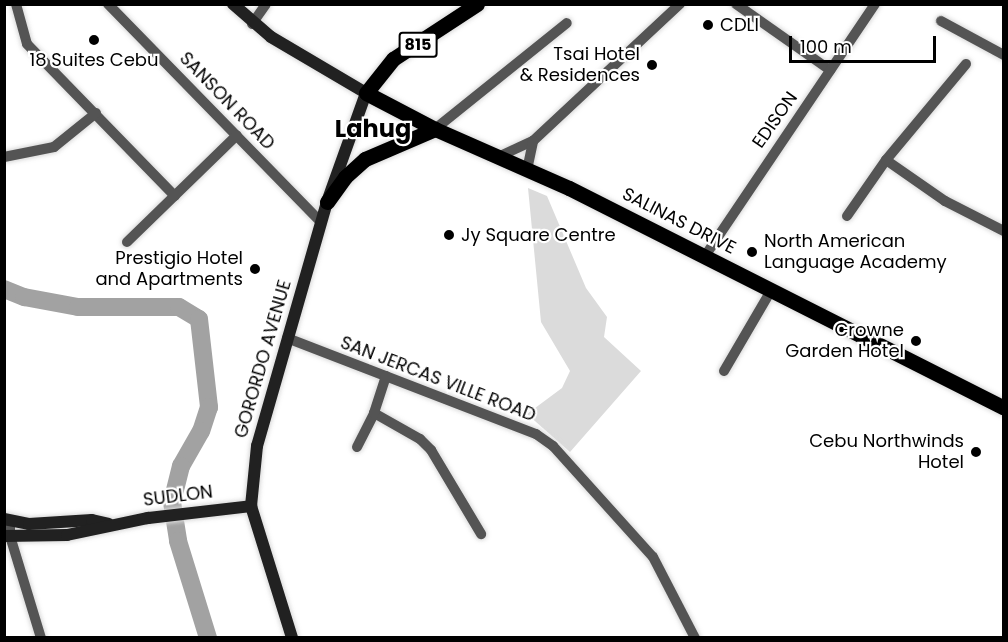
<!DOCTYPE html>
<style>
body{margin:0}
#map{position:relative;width:1008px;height:642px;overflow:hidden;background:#fff;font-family:Poppins,sans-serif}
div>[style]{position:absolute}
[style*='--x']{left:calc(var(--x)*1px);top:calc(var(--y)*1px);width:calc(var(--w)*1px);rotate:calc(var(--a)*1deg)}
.green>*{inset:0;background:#dbdbdb}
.river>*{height:18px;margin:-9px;padding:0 9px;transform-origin:9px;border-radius:9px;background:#a2a2a2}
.roads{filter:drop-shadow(0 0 2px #dbdbdb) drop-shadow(0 0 2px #dbdbdb)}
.street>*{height:10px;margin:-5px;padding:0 5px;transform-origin:5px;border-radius:5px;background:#545454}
.secondary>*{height:12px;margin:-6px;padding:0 6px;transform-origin:6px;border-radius:6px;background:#212121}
.primary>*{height:15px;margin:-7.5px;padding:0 7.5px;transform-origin:7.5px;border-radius:7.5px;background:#000}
.dots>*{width:16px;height:16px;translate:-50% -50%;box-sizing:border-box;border:3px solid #fff;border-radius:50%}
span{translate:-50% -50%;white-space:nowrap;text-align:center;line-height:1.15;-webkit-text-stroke:4.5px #fff;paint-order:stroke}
.shield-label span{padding:2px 4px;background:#fff;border:2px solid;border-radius:4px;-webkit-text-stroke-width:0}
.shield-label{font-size:16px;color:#000;font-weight:700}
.poi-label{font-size:18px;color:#000}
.left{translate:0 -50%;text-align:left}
.right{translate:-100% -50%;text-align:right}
.street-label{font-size:18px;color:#000}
.district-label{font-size:24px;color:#000;font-weight:700}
.frame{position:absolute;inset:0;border:6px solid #000;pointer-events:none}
.scale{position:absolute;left:789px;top:36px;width:147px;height:27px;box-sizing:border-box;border:3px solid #000;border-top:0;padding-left:8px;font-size:18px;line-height:21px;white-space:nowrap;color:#000;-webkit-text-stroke:4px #fff;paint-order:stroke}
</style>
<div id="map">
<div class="green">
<i style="clip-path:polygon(528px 188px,547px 196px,586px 288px,607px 317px,604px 337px,641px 371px,570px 452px,527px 414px,562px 388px,570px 371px,541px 322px)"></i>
</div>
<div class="river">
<i style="--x:4;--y:289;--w:22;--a:22"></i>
<i style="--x:24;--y:297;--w:55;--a:10.5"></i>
<i style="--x:78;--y:307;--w:101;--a:0"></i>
<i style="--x:179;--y:307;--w:23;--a:31"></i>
<i style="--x:199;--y:319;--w:89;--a:83.5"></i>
<i style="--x:209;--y:407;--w:25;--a:108"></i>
<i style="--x:201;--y:431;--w:40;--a:119.7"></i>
<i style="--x:181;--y:466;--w:37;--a:104"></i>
<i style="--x:172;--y:502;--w:39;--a:81"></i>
<i style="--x:178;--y:541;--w:102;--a:72.8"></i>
</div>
<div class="roads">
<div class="street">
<i style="--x:16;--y:4;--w:41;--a:74.6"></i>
<i style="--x:27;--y:44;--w:212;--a:45.8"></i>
<i style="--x:108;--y:4;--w:305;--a:45.7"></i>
<i style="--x:736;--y:4;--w:115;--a:35.1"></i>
<i style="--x:941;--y:21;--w:72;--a:28.4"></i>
<i style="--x:252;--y:24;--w:24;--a:-55"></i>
<i style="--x:435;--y:129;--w:169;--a:-38.8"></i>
<i style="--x:4;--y:157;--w:51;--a:-11.3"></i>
<i style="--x:54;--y:147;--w:54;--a:-39"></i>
<i style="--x:498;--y:157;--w:38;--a:-25"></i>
<i style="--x:533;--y:141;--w:201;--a:-43"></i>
<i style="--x:886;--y:160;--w:72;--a:34.8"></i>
<i style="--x:945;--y:201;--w:66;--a:27"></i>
<i style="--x:527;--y:170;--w:30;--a:-78"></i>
<i style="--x:847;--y:216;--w:68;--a:-55.1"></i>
<i style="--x:886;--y:160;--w:125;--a:-50.2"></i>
<i style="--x:127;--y:242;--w:153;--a:-44.2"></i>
<i style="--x:705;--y:256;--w:304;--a:-56"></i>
<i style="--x:287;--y:338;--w:267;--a:21.1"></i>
<i style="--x:536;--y:434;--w:21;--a:35"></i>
<i style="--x:553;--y:446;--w:149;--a:48"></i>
<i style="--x:653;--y:557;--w:91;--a:62.6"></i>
<i style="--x:724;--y:371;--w:95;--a:-59.7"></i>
<i style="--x:374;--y:413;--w:53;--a:29.5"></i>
<i style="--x:420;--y:439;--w:16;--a:45"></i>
<i style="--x:431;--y:450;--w:98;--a:59.2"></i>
<i style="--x:357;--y:447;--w:38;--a:-63"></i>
<i style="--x:374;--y:413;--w:39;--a:-72"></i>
<i style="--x:10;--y:522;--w:14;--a:90"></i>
<i style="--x:10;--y:536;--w:107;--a:73.1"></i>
</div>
<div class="secondary">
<i style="--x:233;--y:4;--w:50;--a:41"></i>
<i style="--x:271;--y:37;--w:110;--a:30.5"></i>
<i style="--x:366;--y:93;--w:116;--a:109.7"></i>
<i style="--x:327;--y:202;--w:254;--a:106"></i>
<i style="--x:257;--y:446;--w:60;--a:95.7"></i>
<i style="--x:251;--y:506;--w:138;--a:72.7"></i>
<i style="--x:4;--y:519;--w:25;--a:11"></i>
<i style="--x:29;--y:524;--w:63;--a:-3.6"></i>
<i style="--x:92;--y:520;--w:17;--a:13"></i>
<i style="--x:4;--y:536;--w:63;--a:-0.9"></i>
<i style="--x:67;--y:535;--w:83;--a:-11.9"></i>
<i style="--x:148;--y:518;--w:104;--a:-6.6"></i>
</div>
<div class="primary">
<i style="--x:477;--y:4;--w:100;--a:146.8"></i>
<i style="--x:393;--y:59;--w:43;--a:128.5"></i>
<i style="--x:366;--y:93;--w:78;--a:27.6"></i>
<i style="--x:435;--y:129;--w:146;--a:23.8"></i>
<i style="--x:569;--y:188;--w:487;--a:26.8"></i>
<i style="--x:327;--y:202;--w:31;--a:-54"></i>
<i style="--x:345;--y:177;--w:27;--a:-42"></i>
<i style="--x:365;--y:159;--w:76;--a:-23.2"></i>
</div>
</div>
<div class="dots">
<i style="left:708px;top:25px;background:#000"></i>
<i style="left:94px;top:40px;background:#000"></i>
<i style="left:652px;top:65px;background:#000"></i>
<i style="left:449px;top:235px;background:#000"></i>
<i style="left:752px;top:252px;background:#000"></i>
<i style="left:255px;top:269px;background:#000"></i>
<i style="left:916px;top:341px;background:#000"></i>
<i style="left:976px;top:452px;background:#000"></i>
</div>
<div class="shield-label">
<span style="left:418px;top:45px">815</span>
</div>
<div class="poi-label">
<span class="left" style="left:720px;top:25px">CDLI</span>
<span class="right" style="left:640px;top:65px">Tsai Hotel<br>&amp; Residences</span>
<span style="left:94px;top:60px">18 Suites Cebu</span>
<span class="left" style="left:461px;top:235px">Jy Square Centre</span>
<span class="left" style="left:764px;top:252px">North American<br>Language Academy</span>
<span class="right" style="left:243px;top:269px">Prestigio Hotel<br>and Apartments</span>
<span class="right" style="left:904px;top:341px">Crowne<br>Garden Hotel</span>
<span class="right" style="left:964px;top:452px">Cebu Northwinds<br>Hotel</span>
</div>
<div class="street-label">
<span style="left:227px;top:101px;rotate:46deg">SANSON ROAD</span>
<span style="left:775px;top:120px;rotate:-55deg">EDISON</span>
<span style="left:679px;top:221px;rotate:27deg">SALINAS DRIVE</span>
<span style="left:263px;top:359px;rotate:-74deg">GORORDO AVENUE</span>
<span style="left:438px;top:379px;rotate:21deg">SAN JERCAS VILLE ROAD</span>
<span style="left:178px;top:496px;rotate:-7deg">SUDLON</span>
</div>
<div class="district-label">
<span style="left:373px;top:129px">Lahug</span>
</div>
<div class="frame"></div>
<div class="scale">100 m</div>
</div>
